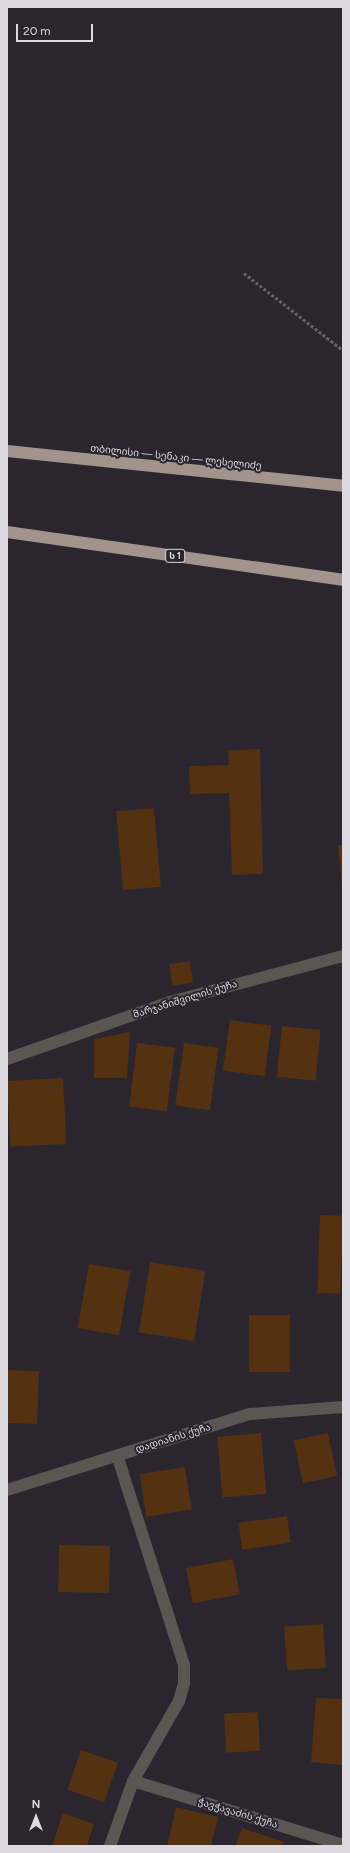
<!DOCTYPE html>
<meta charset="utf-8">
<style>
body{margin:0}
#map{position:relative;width:350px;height:1853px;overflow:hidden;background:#2b2530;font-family:Figtree,"Noto Sans Georgian",sans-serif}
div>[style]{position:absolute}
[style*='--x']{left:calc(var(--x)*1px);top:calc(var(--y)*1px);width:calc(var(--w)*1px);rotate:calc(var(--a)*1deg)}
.building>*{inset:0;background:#533111;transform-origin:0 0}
.path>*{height:2.5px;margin-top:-1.25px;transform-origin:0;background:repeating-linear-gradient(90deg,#656069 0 3px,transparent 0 5px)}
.street>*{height:12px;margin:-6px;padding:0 6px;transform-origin:6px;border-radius:6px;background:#5b5652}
.highway>*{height:12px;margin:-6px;padding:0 6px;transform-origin:6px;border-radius:6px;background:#a2948c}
span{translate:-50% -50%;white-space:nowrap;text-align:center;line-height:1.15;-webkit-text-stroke:4px #2b2530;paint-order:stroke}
.shield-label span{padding:1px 3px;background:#2b2530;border:1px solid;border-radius:3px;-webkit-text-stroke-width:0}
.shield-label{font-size:9px;color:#dcd9e0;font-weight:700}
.street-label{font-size:10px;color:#dcd9e0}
.frame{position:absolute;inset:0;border:8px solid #dcd9e0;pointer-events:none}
.north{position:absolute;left:16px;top:1797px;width:40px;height:40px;-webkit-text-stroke:3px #2b2530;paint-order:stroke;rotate:0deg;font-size:11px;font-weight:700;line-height:16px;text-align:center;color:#dcd9e0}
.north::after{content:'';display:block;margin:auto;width:14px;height:18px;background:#dcd9e0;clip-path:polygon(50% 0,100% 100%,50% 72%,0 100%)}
.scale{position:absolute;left:16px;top:24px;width:77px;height:18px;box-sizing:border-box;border:2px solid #dcd9e0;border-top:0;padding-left:5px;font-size:12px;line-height:14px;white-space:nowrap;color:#dcd9e0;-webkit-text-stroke:3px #2b2530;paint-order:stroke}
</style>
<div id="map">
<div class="building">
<i style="clip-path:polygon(260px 749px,263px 874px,232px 875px,229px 793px,190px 794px,189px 766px,229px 765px,228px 750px)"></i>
<i style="left:154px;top:808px;width:79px;height:38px;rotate:85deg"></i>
<i style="clip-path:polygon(338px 845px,343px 845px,343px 886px,342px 886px)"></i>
<i style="left:190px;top:961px;width:22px;height:21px;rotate:82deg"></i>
<i style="left:230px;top:1020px;width:42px;height:51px;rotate:8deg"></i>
<i style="left:282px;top:1026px;width:39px;height:51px;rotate:6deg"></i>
<i style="clip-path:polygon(130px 1032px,127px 1078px,94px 1078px,94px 1039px)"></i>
<i style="left:137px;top:1043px;width:38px;height:64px;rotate:7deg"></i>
<i style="left:184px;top:1043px;width:35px;height:63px;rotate:8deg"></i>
<i style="left:63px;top:1078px;width:66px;height:56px;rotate:87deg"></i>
<i style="left:320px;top:1215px;width:23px;height:78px;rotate:2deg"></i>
<i style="left:150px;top:1262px;width:56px;height:71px;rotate:9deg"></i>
<i style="left:89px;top:1264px;width:42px;height:65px;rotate:10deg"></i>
<i style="left:249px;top:1315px;width:41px;height:57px"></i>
<i style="left:7px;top:1370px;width:32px;height:53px;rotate:2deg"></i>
<i style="left:261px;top:1433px;width:61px;height:44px;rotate:85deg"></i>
<i style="left:328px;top:1433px;width:44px;height:35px;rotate:78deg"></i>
<i style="left:185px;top:1467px;width:43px;height:46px;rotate:81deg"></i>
<i style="left:287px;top:1516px;width:27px;height:49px;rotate:82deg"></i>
<i style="left:59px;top:1545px;width:51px;height:47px;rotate:1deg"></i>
<i style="left:233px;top:1559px;width:36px;height:48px;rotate:79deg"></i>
<i style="left:323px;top:1624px;width:44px;height:39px;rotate:86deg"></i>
<i style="clip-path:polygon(316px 1698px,343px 1699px,343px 1765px,311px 1762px)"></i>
<i style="left:258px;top:1712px;width:39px;height:34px;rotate:87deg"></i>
<i style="left:81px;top:1750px;width:39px;height:42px;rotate:19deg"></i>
<i style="clip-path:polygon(176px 1807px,218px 1817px,211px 1846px,167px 1846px)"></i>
<i style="clip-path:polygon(63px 1813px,94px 1824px,87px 1846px,52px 1846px)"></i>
<i style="clip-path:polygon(242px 1828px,284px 1842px,283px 1846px,235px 1846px)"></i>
</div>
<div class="path">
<i style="--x:244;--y:273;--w:125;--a:37.9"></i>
</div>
<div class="street">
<i style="--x:7;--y:1059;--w:173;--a:-19.3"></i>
<i style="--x:170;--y:1002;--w:179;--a:-14.9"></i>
<i style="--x:7;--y:1490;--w:255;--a:-17.4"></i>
<i style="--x:250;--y:1414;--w:93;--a:-4.3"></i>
<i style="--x:133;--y:1781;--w:220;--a:16.9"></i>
<i style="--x:110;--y:1846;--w:69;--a:-70.5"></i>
<i style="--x:133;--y:1781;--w:92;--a:-60.1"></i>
<i style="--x:179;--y:1701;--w:19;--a:-74"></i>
<i style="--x:184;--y:1683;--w:18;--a:-90"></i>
<i style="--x:184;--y:1665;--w:220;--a:-107.7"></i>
</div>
<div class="highway">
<i style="--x:7;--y:451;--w:338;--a:5.9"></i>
<i style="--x:7;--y:532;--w:339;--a:8.1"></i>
</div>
<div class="shield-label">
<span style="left:175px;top:556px">ს 1</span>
</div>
<div class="street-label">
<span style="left:176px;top:457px;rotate:6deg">თბილისი — სენაკი — ლესელიძე</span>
<span style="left:185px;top:999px;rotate:-17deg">მარჯანიშვილის ქუჩა</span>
<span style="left:173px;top:1438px;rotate:-17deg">დადიანის ქუჩა</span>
<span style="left:238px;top:1813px;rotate:17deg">ჭავჭავაძის ქუჩა</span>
</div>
<div class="frame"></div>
<div class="north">N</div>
<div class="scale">20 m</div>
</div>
